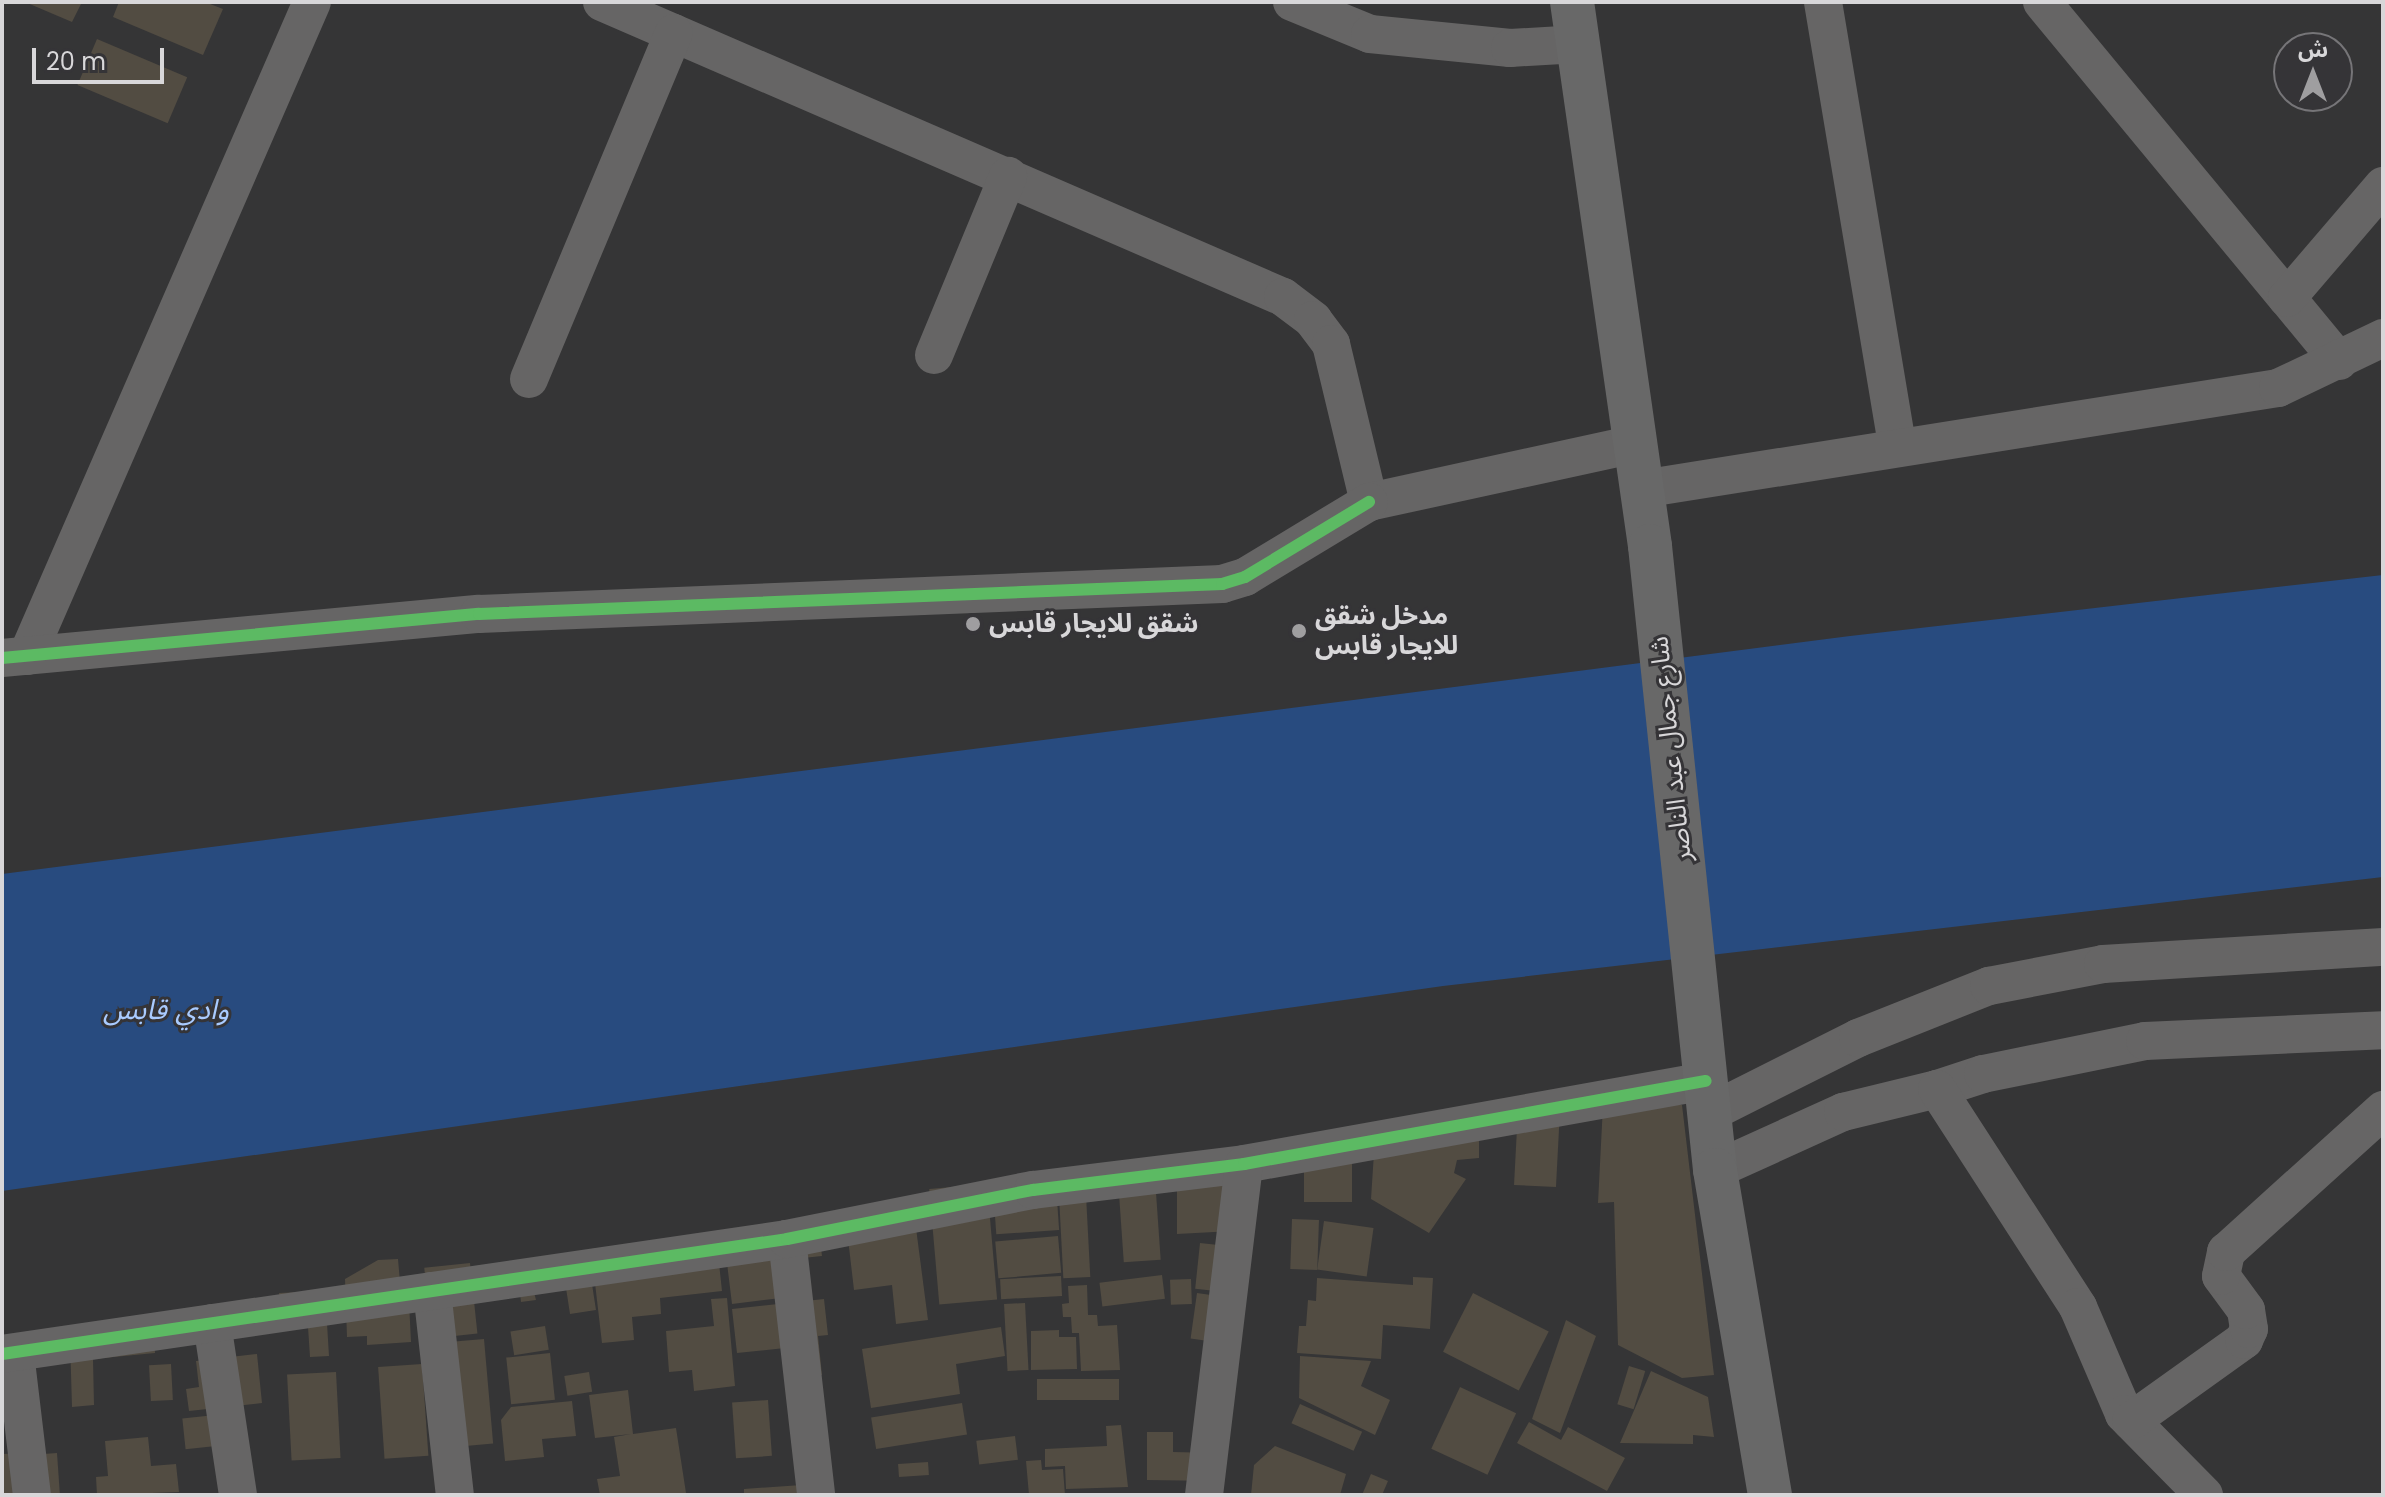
<!DOCTYPE html>
<meta charset="utf-8">
<style>
body{margin:0}
#map{position:relative;width:2385px;height:1497px;overflow:hidden;background:#353536;font-family:Poppins,"Noto Sans Arabic",sans-serif}
div>[style]{position:absolute}
[style*='--x']{left:calc(var(--x)*1px);top:calc(var(--y)*1px);width:calc(var(--w)*1px);rotate:calc(var(--a)*1deg)}
.water>*{inset:0;background:#284b7f}
.building>*{inset:0;background:#524c42;transform-origin:0 0}
.minor>*{height:38px;margin:-19px;padding:0 19px;transform-origin:19px;border-radius:19px;background:#666565}
.secondary>*{height:44px;margin:-22px;padding:0 22px;transform-origin:22px;border-radius:22px;background:#686868}
.cycleway>*{height:12px;margin:-6px;padding:0 6px;transform-origin:6px;border-radius:6px;background:#5cba63}
.dots>*{width:22px;height:22px;translate:-50% -50%;box-sizing:border-box;border:4px solid #353437;border-radius:50%}
span{translate:-50% -50%;white-space:nowrap;text-align:center;line-height:1.15;-webkit-text-stroke:6px #353437;paint-order:stroke}
.poi-label{font-size:26px;color:#d8d7d9;font-weight:700}
.left{translate:0 -50%;text-align:left}
.street-label{font-size:26px;color:#d8d7d9}
.water-label{font-size:28px;color:#a9cbff;font-style:italic}
.frame{position:absolute;inset:0;border:4px solid #d8d7d9;pointer-events:none}
.north{position:absolute;left:2273px;top:32px;width:80px;height:80px;box-sizing:border-box;background:#353437;border:2px solid #767578;border-radius:50%;rotate:0deg;font-size:22px;font-weight:700;line-height:32px;text-align:center;color:#d8d7d9}
.north::after{content:'';display:block;margin:auto;width:28px;height:36px;background:#9f9ea0;clip-path:polygon(50% 0,100% 100%,50% 72%,0 100%)}
.scale{position:absolute;left:32px;top:48px;width:132px;height:36px;box-sizing:border-box;border:4px solid #d8d7d9;border-top:0;padding-left:10px;font-size:24px;line-height:28px;white-space:nowrap;color:#d8d7d9;-webkit-text-stroke:6px #353437;paint-order:stroke}
</style>
<div id="map">
<div class="water">
<i style="clip-path:polygon(2383px 575px,2383px 877px,1443px 986px,2px 1191px,2px 874px,1850px 636px)"></i>
</div>
<div class="building">
<i style="clip-path:polygon(25px 2px,82px 2px,72px 22px)"></i>
<i style="clip-path:polygon(119px 2px,205px 2px,223px 9px,203px 55px,113px 17px)"></i>
<i style="left:97px;top:39px;width:98px;height:50px;rotate:23deg"></i>
<i style="clip-path:polygon(1603px 1105px,1682px 1105px,1714px 1375px,1682px 1378px,1618px 1345px,1614px 1202px,1598px 1203px)"></i>
<i style="left:1518px;top:1109px;width:42px;height:76px;rotate:3deg"></i>
<i style="clip-path:polygon(1479px 1135px,1479px 1158px,1457px 1160px,1454px 1173px,1466px 1179px,1429px 1233px,1371px 1199px,1375px 1137px)"></i>
<i style="left:1304px;top:1157px;width:48px;height:45px"></i>
<i style="left:1154px;top:1164px;width:96px;height:37px;rotate:86deg"></i>
<i style="clip-path:polygon(1241px 1170px,1233px 1231px,1177px 1234px,1177px 1175px)"></i>
<i style="left:987px;top:1184px;width:116px;height:58px;rotate:85deg"></i>
<i style="left:1056px;top:1185px;width:45px;height:63px;rotate:86deg"></i>
<i style="left:1086px;top:1195px;width:82px;height:27px;rotate:87deg"></i>
<i style="clip-path:polygon(913px 1205px,928px 1320px,896px 1324px,892px 1285px,854px 1290px,845px 1213px)"></i>
<i style="left:1292px;top:1219px;width:27px;height:50px;rotate:2deg"></i>
<i style="left:1324px;top:1221px;width:50px;height:49px;rotate:8deg"></i>
<i style="clip-path:polygon(818px 1223px,822px 1256px,793px 1259px,798px 1296px,732px 1304px,726px 1255px)"></i>
<i style="clip-path:polygon(716px 1235px,722px 1291px,660px 1298px,661px 1314px,632px 1317px,634px 1340px,602px 1343px,591px 1249px)"></i>
<i style="left:1058px;top:1236px;width:37px;height:63px;rotate:85deg"></i>
<i style="left:1200px;top:1243px;width:30px;height:46px;rotate:6deg"></i>
<i style="clip-path:polygon(587px 1252px,596px 1310px,570px 1314px,566px 1288px,534px 1292px,536px 1300px,521px 1302px,520px 1293px)"></i>
<i style="clip-path:polygon(398px 1259px,400px 1282px,408px 1282px,411px 1342px,367px 1345px,367px 1336px,347px 1337px,345px 1279px,378px 1260px)"></i>
<i style="left:470px;top:1263px;width:71px;height:46px;rotate:84deg"></i>
<i style="left:1162px;top:1275px;width:24px;height:63px;rotate:83deg"></i>
<i style="left:1061px;top:1276px;width:20px;height:61px;rotate:87deg"></i>
<i style="clip-path:polygon(1413px 1277px,1433px 1278px,1430px 1329px,1383px 1325px,1381px 1359px,1297px 1353px,1299px 1326px,1306px 1326px,1308px 1300px,1316px 1301px,1317px 1278px,1413px 1285px)"></i>
<i style="left:1191px;top:1279px;width:25px;height:21px;rotate:88deg"></i>
<i style="clip-path:polygon(1087px 1285px,1088px 1315px,1097px 1315px,1098px 1326px,1117px 1325px,1120px 1370px,1081px 1371px,1079px 1333px,1072px 1333px,1071px 1317px,1063px 1317px,1062px 1304px,1069px 1303px,1068px 1286px)"></i>
<i style="clip-path:polygon(325px 1291px,329px 1356px,310px 1357px,308px 1327px,281px 1329px,279px 1293px)"></i>
<i style="left:1197px;top:1293px;width:28px;height:46px;rotate:8deg"></i>
<i style="left:1473px;top:1293px;width:85px;height:66px;rotate:27deg"></i>
<i style="clip-path:polygon(727px 1298px,735px 1386px,694px 1391px,692px 1370px,669px 1372px,666px 1331px,714px 1326px,711px 1299px)"></i>
<i style="clip-path:polygon(824px 1299px,828px 1335px,818px 1336px,822px 1375px,788px 1378px,785px 1348px,737px 1353px,732px 1309px)"></i>
<i style="left:1025px;top:1303px;width:67px;height:21px;rotate:87deg"></i>
<i style="clip-path:polygon(1566px 1320px,1596px 1336px,1560px 1433px,1532px 1419px)"></i>
<i style="left:545px;top:1326px;width:24px;height:35px;rotate:81deg"></i>
<i style="clip-path:polygon(1001px 1327px,1005px 1356px,956px 1364px,960px 1394px,871px 1408px,862px 1349px)"></i>
<i style="clip-path:polygon(1059px 1330px,1059px 1337px,1076px 1337px,1077px 1369px,1031px 1370px,1031px 1331px)"></i>
<i style="clip-path:polygon(154px 1331px,155px 1353px,93px 1359px,94px 1405px,72px 1407px,70px 1340px)"></i>
<i style="left:484px;top:1339px;width:105px;height:50px;rotate:85deg"></i>
<i style="left:550px;top:1353px;width:47px;height:44px;rotate:84deg"></i>
<i style="clip-path:polygon(257px 1354px,262px 1403px,189px 1411px,186px 1389px,199px 1387px,196px 1361px)"></i>
<i style="clip-path:polygon(1300px 1356px,1371px 1361px,1361px 1386px,1390px 1400px,1375px 1435px,1299px 1398px)"></i>
<i style="left:171px;top:1364px;width:36px;height:22px;rotate:87deg"></i>
<i style="left:422px;top:1364px;width:92px;height:44px;rotate:86deg"></i>
<i style="left:1629px;top:1366px;width:17px;height:40px;rotate:17deg"></i>
<i style="clip-path:polygon(1651px 1371px,1708px 1397px,1714px 1437px,1693px 1435px,1693px 1444px,1620px 1443px)"></i>
<i style="left:336px;top:1372px;width:86px;height:49px;rotate:87deg"></i>
<i style="left:589px;top:1372px;width:20px;height:25px;rotate:81deg"></i>
<i style="left:1119px;top:1379px;width:21px;height:82px;rotate:90deg"></i>
<i style="left:1460px;top:1387px;width:62px;height:68px;rotate:25deg"></i>
<i style="clip-path:polygon(628px 1390px,633px 1434px,676px 1428px,686px 1493px,600px 1495px,597px 1479px,620px 1476px,614px 1437px,631px 1434px,595px 1438px,589px 1395px)"></i>
<i style="left:768px;top:1400px;width:56px;height:36px;rotate:86deg"></i>
<i style="clip-path:polygon(572px 1401px,576px 1436px,542px 1439px,544px 1457px,505px 1461px,501px 1420px,511px 1407px)"></i>
<i style="left:962px;top:1403px;width:32px;height:92px;rotate:81deg"></i>
<i style="left:1300px;top:1404px;width:68px;height:21px;rotate:24deg"></i>
<i style="left:243px;top:1412px;width:31px;height:61px;rotate:84deg"></i>
<i style="clip-path:polygon(1529px 1422px,1561px 1440px,1568px 1427px,1625px 1458px,1607px 1491px,1517px 1443px)"></i>
<i style="clip-path:polygon(1121px 1425px,1128px 1487px,1066px 1489px,1065px 1466px,1045px 1467px,1045px 1449px,1107px 1446px,1106px 1426px)"></i>
<i style="clip-path:polygon(1147px 1432px,1173px 1432px,1173px 1452px,1216px 1453px,1216px 1481px,1147px 1480px)"></i>
<i style="left:1015px;top:1436px;width:24px;height:39px;rotate:83deg"></i>
<i style="clip-path:polygon(148px 1437px,151px 1466px,176px 1464px,179px 1492px,97px 1495px,96px 1477px,108px 1476px,105px 1441px)"></i>
<i style="clip-path:polygon(1275px 1446px,1346px 1474px,1340px 1495px,1251px 1495px,1254px 1465px)"></i>
<i style="clip-path:polygon(24px 1453px,29px 1495px,2px 1495px,2px 1454px)"></i>
<i style="left:57px;top:1453px;width:42px;height:24px;rotate:86deg"></i>
<i style="clip-path:polygon(1041px 1460px,1042px 1470px,1063px 1469px,1065px 1495px,1029px 1495px,1026px 1461px)"></i>
<i style="left:928px;top:1462px;width:13px;height:30px;rotate:86deg"></i>
<i style="clip-path:polygon(1371px 1474px,1388px 1481px,1382px 1495px,1362px 1495px)"></i>
<i style="clip-path:polygon(816px 1484px,817px 1495px,744px 1495px,744px 1489px)"></i>
</div>
<div class="minor">
<i style="--x:602;--y:2;--w:742;--a:23.42"></i>
<i style="--x:1283;--y:297;--w:38;--a:37"></i>
<i style="--x:1313;--y:320;--w:30;--a:53"></i>
<i style="--x:1331;--y:344;--w:163;--a:76.5"></i>
<i style="--x:1369;--y:502;--w:273;--a:-12.3"></i>
<i style="--x:1292;--y:2;--w:84;--a:22.3"></i>
<i style="--x:1370;--y:34;--w:141;--a:5.7"></i>
<i style="--x:1510;--y:48;--w:69;--a:-3.3"></i>
<i style="--x:1823;--y:2;--w:452;--a:80.5"></i>
<i style="--x:2042;--y:2;--w:384;--a:50.4"></i>
<i style="--x:934;--y:355;--w:194;--a:-67.5"></i>
<i style="--x:2339;--y:361;--w:82;--a:-129.5"></i>
<i style="--x:2287;--y:298;--w:148;--a:-49.4"></i>
<i style="--x:529;--y:379;--w:375;--a:-67.3"></i>
<i style="--x:1642;--y:489;--w:644;--a:-9.02"></i>
<i style="--x:2278;--y:388;--w:116;--a:-25.5"></i>
<i style="--x:27;--y:656;--w:713;--a:-66.45"></i>
<i style="--x:2;--y:658;--w:479;--a:-5.3"></i>
<i style="--x:479;--y:614;--w:744;--a:-2.31"></i>
<i style="--x:1222;--y:584;--w:24;--a:-17"></i>
<i style="--x:1245;--y:577;--w:145;--a:-31.2"></i>
<i style="--x:1937;--y:1089;--w:48;--a:-18.1"></i>
<i style="--x:1983;--y:1074;--w:165;--a:-11.5"></i>
<i style="--x:2145;--y:1041;--w:238;--a:-2.6"></i>
<i style="--x:1709;--y:1113;--w:167;--a:-26.7"></i>
<i style="--x:1858;--y:1038;--w:141;--a:-21.7"></i>
<i style="--x:1989;--y:986;--w:116;--a:-10.9"></i>
<i style="--x:2103;--y:964;--w:281;--a:-3.5"></i>
<i style="--x:1715;--y:1170;--w:141;--a:-24.4"></i>
<i style="--x:1843;--y:1112;--w:97;--a:-13.7"></i>
<i style="--x:1937;--y:1089;--w:260;--a:57.1"></i>
<i style="--x:2078;--y:1307;--w:116;--a:66.7"></i>
<i style="--x:2124;--y:1414;--w:114;--a:45.4"></i>
<i style="--x:787;--y:1239;--w:258;--a:83.5"></i>
<i style="--x:432;--y:1291;--w:205;--a:83.6"></i>
<i style="--x:212;--y:1323;--w:174;--a:81.4"></i>
<i style="--x:15;--y:1353;--w:143;--a:83.2"></i>
<i style="--x:2;--y:1354;--w:793;--a:-8.33"></i>
<i style="--x:787;--y:1239;--w:251;--a:-11.3"></i>
<i style="--x:1033;--y:1190;--w:213;--a:-7"></i>
<i style="--x:1244;--y:1164;--w:469;--a:-10.2"></i>
<i style="--x:2131;--y:1421;--w:139;--a:-35.6"></i>
<i style="--x:2244;--y:1340;--w:12;--a:-66"></i>
<i style="--x:2249;--y:1329;--w:19;--a:-99"></i>
<i style="--x:2246;--y:1310;--w:42;--a:-126.3"></i>
<i style="--x:2221;--y:1276;--w:25;--a:-78"></i>
<i style="--x:2226;--y:1252;--w:212;--a:-42.1"></i>
<i style="--x:1204;--y:1495;--w:333;--a:-83.1"></i>
</div>
<div class="secondary">
<i style="--x:1572;--y:2;--w:550;--a:81.84"></i>
<i style="--x:1650;--y:546;--w:627;--a:84.05"></i>
<i style="--x:1715;--y:1170;--w:330;--a:80.4"></i>
</div>
<div class="cycleway">
<i style="--x:2;--y:658;--w:479;--a:-5.3"></i>
<i style="--x:479;--y:614;--w:744;--a:-2.31"></i>
<i style="--x:1222;--y:584;--w:24;--a:-17"></i>
<i style="--x:1245;--y:577;--w:145;--a:-31.2"></i>
<i style="--x:2;--y:1354;--w:793;--a:-8.33"></i>
<i style="--x:787;--y:1239;--w:251;--a:-11.3"></i>
<i style="--x:1033;--y:1190;--w:213;--a:-7"></i>
<i style="--x:1244;--y:1164;--w:469;--a:-10.2"></i>
</div>
<div class="dots">
<i style="left:973px;top:624px;background:#9f9ea0"></i>
<i style="left:1299px;top:631px;background:#9f9ea0"></i>
</div>
<div class="poi-label">
<span class="left" style="left:1315px;top:631px">مدخل شقق<br>للايجار قابس</span>
<span class="left" style="left:989px;top:624px">شقق للايجار قابس</span>
</div>
<div class="street-label">
<span style="left:1671px;top:749px;rotate:-96deg">شارع جمال عبد الناصر</span>
</div>
<div class="water-label">
<span style="left:166px;top:1010px">وادي قابس</span>
</div>
<div class="frame"></div>
<div class="north">ش</div>
<div class="scale">20 m</div>
</div>
